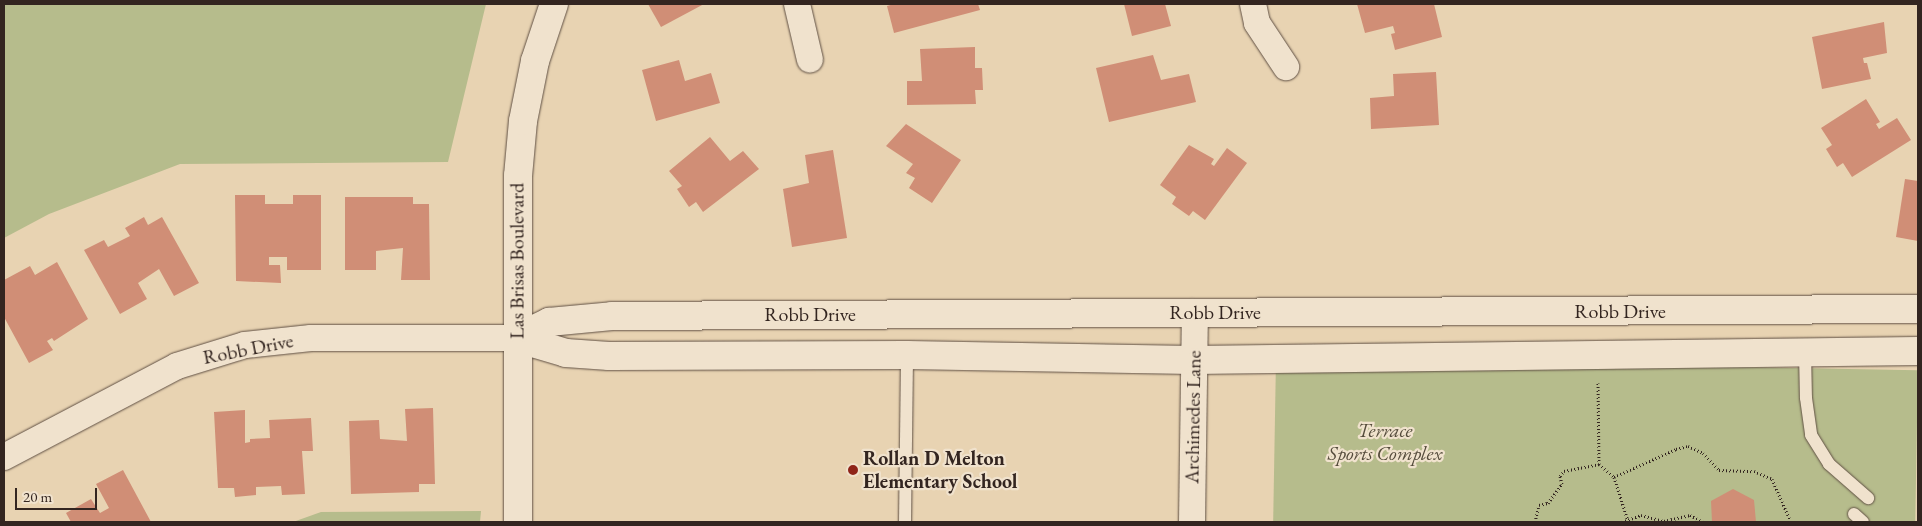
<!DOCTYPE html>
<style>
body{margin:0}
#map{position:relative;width:1922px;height:526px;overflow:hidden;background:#e8d3b2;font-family:"EB Garamond",serif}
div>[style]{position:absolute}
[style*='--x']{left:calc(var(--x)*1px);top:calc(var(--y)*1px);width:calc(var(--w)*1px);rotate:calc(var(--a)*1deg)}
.green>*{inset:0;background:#b6bc8c;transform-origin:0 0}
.building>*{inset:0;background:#d08e76}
.path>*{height:3px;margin-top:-1.5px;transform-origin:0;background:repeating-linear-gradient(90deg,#332520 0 1px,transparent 0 3.5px)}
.roads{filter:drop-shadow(0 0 1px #605044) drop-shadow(0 0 1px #605044)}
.lane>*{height:12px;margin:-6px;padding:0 6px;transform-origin:6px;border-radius:6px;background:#f0e2cd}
.street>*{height:26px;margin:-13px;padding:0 13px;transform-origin:13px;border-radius:13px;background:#f0e2cd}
.secondary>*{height:28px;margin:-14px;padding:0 14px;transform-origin:14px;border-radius:14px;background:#f0e2cd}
.dots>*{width:14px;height:14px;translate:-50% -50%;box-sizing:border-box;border:2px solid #f0e2cd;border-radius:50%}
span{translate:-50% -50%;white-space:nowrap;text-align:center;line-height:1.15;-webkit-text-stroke:4.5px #f0e2cd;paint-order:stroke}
.street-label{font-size:20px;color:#332520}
.park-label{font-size:20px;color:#544b3b;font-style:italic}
.poi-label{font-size:20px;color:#332520;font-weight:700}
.left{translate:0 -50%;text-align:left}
.frame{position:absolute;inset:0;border:5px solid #332520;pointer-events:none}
.scale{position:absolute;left:15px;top:488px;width:82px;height:22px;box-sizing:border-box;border:2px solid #332520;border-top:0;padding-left:6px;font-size:15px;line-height:18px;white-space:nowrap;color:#332520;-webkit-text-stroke:4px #f0e2cd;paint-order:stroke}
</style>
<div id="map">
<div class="green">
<i style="clip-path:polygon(4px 4px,486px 4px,448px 162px,180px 164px,49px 214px,4px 238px)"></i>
<i style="left:1276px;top:359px;width:642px;height:163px;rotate:1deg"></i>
<i style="clip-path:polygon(481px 511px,480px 522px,293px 522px,321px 512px)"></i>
</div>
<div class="building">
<i style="clip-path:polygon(648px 4px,704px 4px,661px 27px)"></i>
<i style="clip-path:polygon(894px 4px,978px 4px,980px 10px,894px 33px,887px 6px)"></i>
<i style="clip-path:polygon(1124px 4px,1165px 4px,1171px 26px,1132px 36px)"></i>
<i style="clip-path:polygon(1357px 4px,1434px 4px,1442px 37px,1395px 50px,1391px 34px,1395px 33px,1393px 26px,1365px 33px)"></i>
<i style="clip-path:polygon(1884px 22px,1887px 53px,1863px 58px,1864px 63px,1867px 63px,1871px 79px,1822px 89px,1812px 37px)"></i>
<i style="clip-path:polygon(975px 47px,975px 68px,982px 68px,983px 90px,975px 90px,976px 104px,907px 105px,907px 81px,922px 81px,920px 49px)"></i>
<i style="clip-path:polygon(1153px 55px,1161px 80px,1189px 74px,1196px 102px,1109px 122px,1096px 68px)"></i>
<i style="clip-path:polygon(679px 60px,685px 81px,711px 73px,720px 103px,656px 121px,642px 70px)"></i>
<i style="clip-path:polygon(1436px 72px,1439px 125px,1371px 129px,1370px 98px,1394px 96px,1393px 74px)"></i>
<i style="clip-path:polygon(1866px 99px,1880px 122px,1876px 124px,1879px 129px,1897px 118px,1911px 140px,1852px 177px,1843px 163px,1837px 167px,1826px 149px,1832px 145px,1821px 128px)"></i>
<i style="clip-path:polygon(906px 124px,961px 160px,932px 203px,909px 188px,915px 178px,906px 173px,913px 164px,886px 146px)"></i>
<i style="clip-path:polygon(710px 137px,730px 161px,743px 151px,759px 169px,703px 212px,696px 202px,689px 207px,677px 189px,682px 186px,669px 171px)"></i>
<i style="clip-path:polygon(1189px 145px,1214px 159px,1211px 164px,1214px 166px,1227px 148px,1247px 163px,1205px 220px,1193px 211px,1189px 216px,1172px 204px,1176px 197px,1160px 185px)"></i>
<i style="clip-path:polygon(833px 150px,847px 238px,792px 247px,783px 189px,809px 183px,805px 155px)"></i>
<i style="clip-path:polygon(1905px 179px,1918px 181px,1918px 241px,1896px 237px)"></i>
<i style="clip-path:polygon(235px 195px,265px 195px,265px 204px,293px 204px,293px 195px,321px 195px,321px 270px,287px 270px,287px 257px,269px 257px,269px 265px,280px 265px,281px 283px,236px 281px)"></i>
<i style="clip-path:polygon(345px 197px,413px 197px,413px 204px,429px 204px,430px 280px,401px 280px,403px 248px,376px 251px,376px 270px,345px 270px)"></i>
<i style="clip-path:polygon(144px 217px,148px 225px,162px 217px,199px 283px,174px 296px,159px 269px,138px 283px,147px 299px,120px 314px,84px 250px,104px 240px,108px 247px,130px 236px,125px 228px)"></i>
<i style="clip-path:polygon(57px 262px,88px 319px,54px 341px,52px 338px,47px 341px,53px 350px,29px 363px,4px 317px,4px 280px,30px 266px,35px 275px)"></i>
<i style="clip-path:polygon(433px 408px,435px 484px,419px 484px,419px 492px,351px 494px,349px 421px,379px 420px,380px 439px,407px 441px,405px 409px)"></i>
<i style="clip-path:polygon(245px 410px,245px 443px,250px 442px,250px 439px,270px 438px,269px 420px,311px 418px,313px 451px,302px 451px,305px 494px,282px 495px,281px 486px,256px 487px,256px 495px,235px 497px,234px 488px,218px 488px,214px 412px)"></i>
<i style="clip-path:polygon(123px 470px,151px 522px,71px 522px,66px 513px,91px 499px,100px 513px,109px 508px,96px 484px)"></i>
<i style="clip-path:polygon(1733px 489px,1754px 500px,1756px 522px,1712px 522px,1711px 501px)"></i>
</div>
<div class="path">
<i style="--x:1598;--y:383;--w:81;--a:89.3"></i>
<i style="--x:1599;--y:464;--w:20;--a:41"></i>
<i style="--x:1614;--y:477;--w:68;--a:-24.3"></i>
<i style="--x:1676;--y:449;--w:12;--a:-14"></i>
<i style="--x:1688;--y:446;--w:17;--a:25"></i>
<i style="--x:1703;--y:453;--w:23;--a:47"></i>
<i style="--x:1719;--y:470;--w:35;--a:2"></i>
<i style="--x:1754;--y:471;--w:20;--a:24"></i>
<i style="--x:1772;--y:479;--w:47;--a:66.2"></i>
<i style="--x:1614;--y:477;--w:46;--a:72.3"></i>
<i style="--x:1535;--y:522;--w:17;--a:-77"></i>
<i style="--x:1539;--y:505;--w:9;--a:-13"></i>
<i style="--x:1548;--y:503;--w:24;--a:-54"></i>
<i style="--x:1562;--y:484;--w:8;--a:-104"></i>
<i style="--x:1560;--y:476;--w:6;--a:-51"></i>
<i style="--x:1564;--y:471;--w:36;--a:-11"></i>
<i style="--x:1622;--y:522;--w:20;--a:-20"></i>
<i style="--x:1641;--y:515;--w:24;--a:15"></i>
<i style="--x:1664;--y:521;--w:27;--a:-13"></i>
<i style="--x:1690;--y:515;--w:15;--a:28"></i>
</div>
<div class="roads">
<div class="lane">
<i style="--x:1805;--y:352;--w:46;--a:88.8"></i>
<i style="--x:1806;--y:398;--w:37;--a:82"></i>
<i style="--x:1811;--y:435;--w:34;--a:58"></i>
<i style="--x:1829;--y:464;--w:52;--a:41.1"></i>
<i style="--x:1854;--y:514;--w:12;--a:42"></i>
<i style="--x:905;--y:522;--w:167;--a:-89.3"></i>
</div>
<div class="street">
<i style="--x:797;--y:4;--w:57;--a:76.9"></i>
<i style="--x:1253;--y:4;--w:19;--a:78"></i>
<i style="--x:1257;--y:23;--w:53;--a:56.6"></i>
<i style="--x:4;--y:457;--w:195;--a:-27.7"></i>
<i style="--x:177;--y:366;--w:71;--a:-17.2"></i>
<i style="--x:245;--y:345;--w:66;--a:-6.1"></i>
<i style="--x:311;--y:338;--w:205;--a:0"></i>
<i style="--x:1192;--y:522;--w:210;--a:-89.2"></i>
</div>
<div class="secondary">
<i style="--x:516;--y:338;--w:37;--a:-26"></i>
<i style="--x:549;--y:322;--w:63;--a:-5.4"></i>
<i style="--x:612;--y:316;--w:1306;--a:-0.31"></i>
<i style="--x:516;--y:338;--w:52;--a:16.7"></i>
<i style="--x:566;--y:353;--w:43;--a:4"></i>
<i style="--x:609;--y:356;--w:298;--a:-0.2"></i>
<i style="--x:907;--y:355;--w:286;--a:1"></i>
<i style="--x:1193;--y:360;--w:725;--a:-0.71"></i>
<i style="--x:518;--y:522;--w:346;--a:-90"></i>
<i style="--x:518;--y:176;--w:55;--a:-84.8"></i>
<i style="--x:523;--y:121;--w:61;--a:-78.7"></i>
<i style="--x:535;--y:61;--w:60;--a:-71.6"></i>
</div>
</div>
<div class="dots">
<i style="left:853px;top:470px;background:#8f2418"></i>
</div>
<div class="street-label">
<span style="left:517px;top:261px;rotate:-90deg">Las Brisas Boulevard</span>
<span style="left:1620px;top:311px">Robb Drive</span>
<span style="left:1215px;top:312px">Robb Drive</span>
<span style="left:810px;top:314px">Robb Drive</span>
<span style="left:248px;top:349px;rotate:-11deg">Robb Drive</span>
<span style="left:1193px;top:417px;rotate:-89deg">Archimedes Lane</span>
</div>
<div class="park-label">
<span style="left:1385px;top:442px">Terrace<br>Sports Complex</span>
</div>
<div class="poi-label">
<span class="left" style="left:863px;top:470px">Rollan D Melton<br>Elementary School</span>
</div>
<div class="frame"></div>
<div class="scale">20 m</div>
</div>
